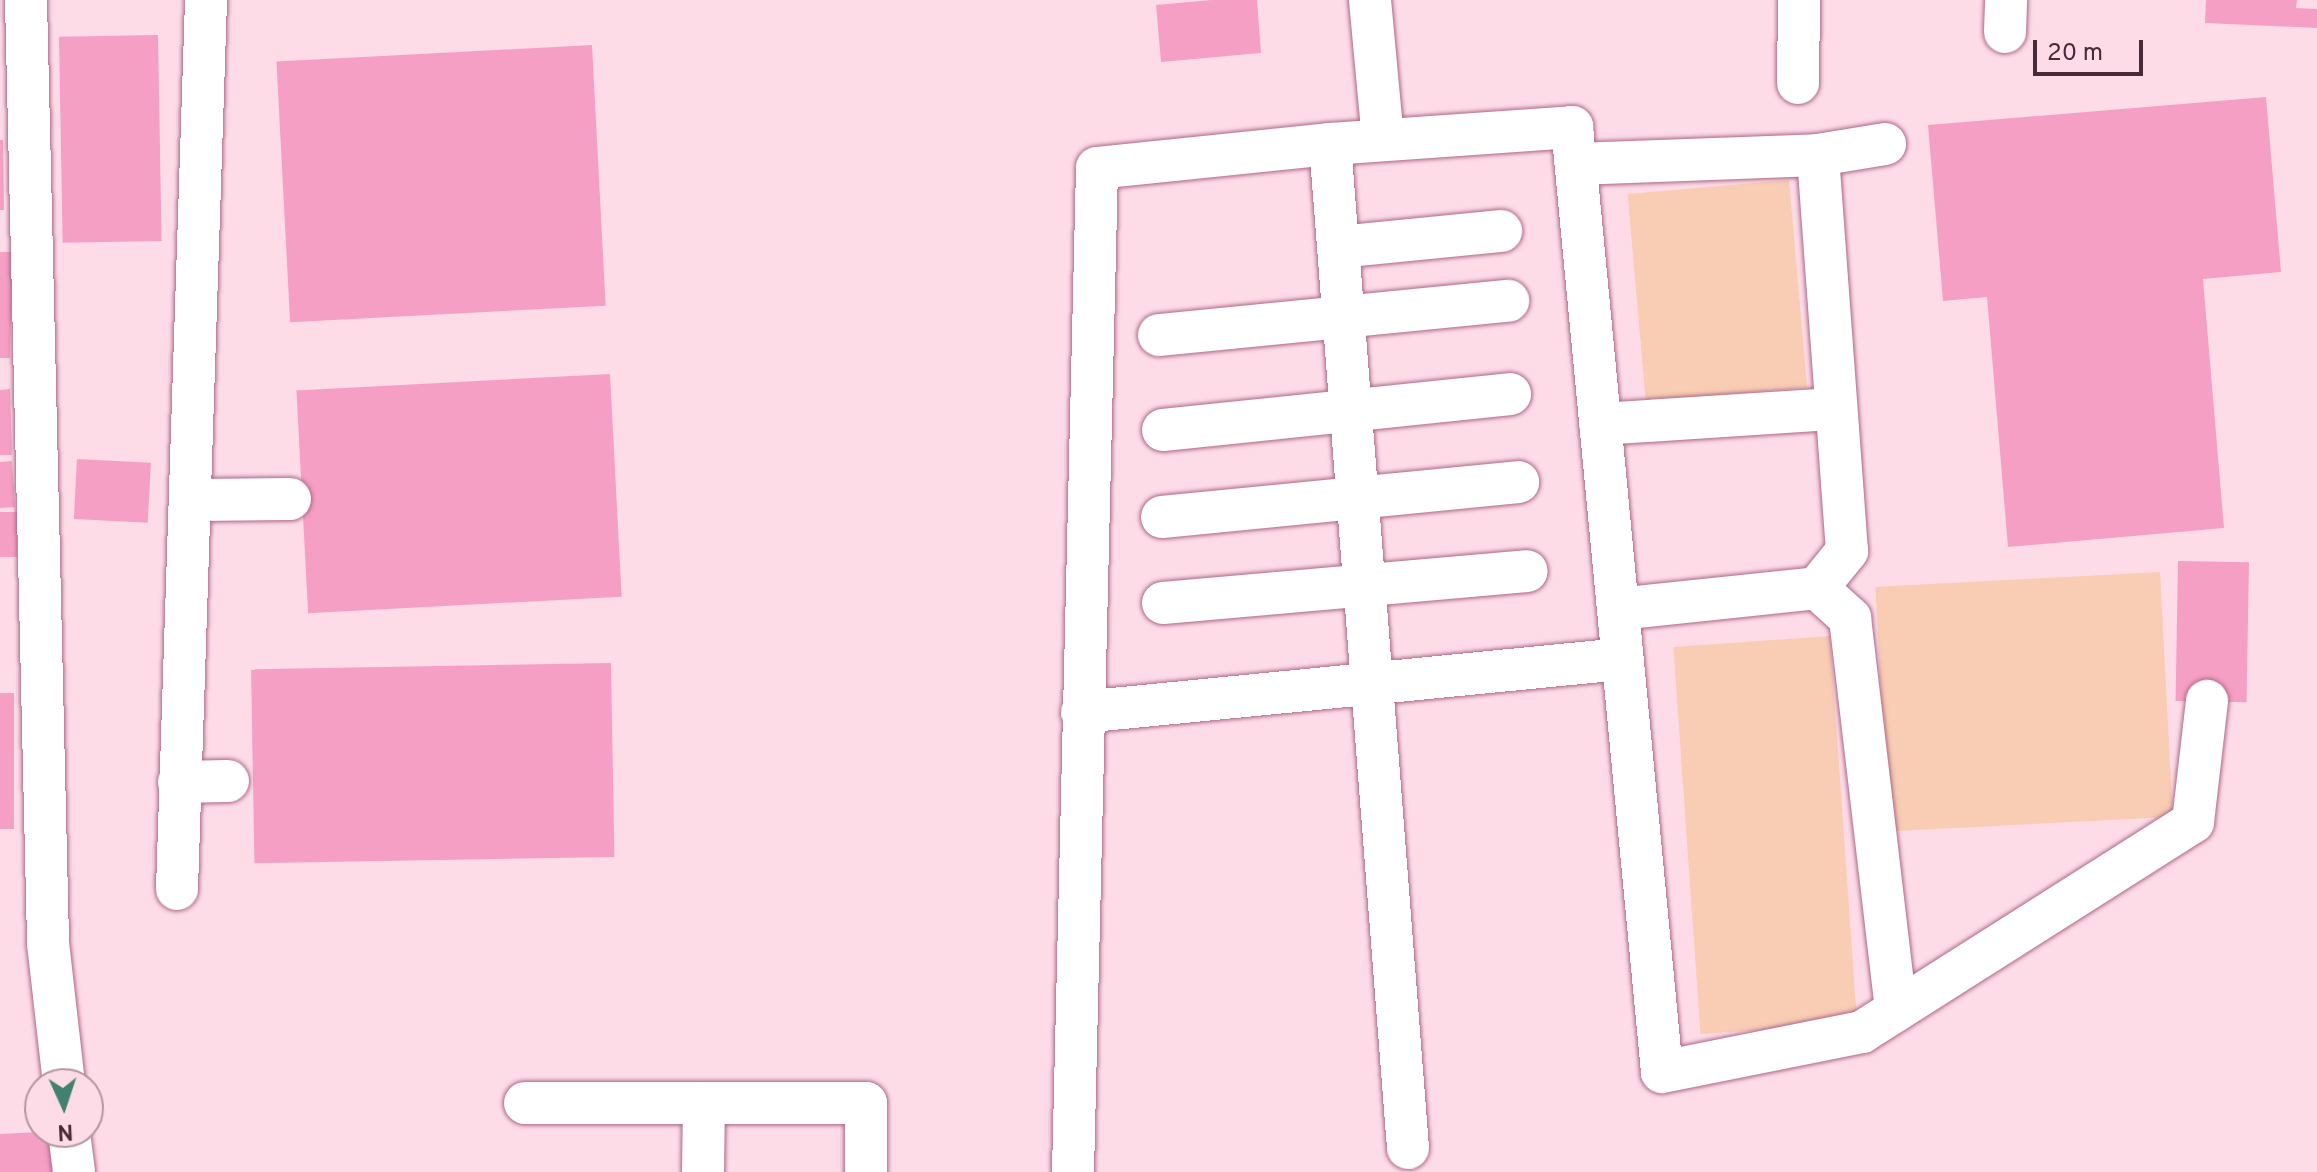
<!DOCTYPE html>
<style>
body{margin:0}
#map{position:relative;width:2317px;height:1172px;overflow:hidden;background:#fddce8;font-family:Overpass,sans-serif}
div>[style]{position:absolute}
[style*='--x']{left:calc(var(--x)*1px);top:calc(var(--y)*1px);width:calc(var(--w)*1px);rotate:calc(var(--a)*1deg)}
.green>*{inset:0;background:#f8cdb3;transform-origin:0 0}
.building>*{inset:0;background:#f69fc4;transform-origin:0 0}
.roads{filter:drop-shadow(0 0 2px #af6786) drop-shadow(0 0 2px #af6786)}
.minor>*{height:42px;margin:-21px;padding:0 21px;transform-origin:21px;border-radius:21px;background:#fff}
span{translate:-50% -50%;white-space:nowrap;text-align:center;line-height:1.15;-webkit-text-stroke:6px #fddce8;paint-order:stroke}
.north{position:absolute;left:24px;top:1068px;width:80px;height:80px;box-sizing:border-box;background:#fddce8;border:2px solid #b595a2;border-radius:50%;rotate:177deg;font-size:22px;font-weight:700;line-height:32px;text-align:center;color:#492a38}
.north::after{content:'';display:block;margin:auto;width:28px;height:36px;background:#42816f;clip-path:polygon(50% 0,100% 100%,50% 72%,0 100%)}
.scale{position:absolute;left:2033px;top:40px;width:110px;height:36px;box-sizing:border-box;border:4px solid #492a38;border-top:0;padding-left:10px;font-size:24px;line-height:28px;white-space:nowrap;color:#492a38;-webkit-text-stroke:6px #fddce8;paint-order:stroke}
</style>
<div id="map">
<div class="green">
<i style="left:1789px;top:180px;width:208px;height:162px;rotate:85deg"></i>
<i style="left:2160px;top:572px;width:245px;height:285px;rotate:87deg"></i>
<i style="left:1830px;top:636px;width:388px;height:157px;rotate:86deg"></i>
</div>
<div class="building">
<i style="clip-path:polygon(1211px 0,1257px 0,1261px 53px,1161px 62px,1156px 5px)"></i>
<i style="clip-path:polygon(2206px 0,2297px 0,2296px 8px,2317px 9px,2317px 28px,2205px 23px)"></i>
<i style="left:158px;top:35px;width:206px;height:99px;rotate:89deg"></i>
<i style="left:592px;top:45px;width:261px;height:316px;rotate:87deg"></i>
<i style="clip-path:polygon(2266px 97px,2281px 272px,2203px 279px,2224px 528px,2008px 547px,1987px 297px,1943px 301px,1928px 125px)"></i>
<i style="clip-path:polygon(0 140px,3px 140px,4px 210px,0 210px)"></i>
<i style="clip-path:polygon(0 252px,13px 252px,10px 358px,0 358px)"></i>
<i style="left:610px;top:374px;width:223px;height:314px;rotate:87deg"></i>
<i style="clip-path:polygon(10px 389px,12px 455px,0 455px,0 390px)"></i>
<i style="left:77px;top:459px;width:74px;height:60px;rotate:3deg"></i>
<i style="clip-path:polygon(12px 461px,15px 507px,0 508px,0 462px)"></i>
<i style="left:0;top:512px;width:17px;height:45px"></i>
<i style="left:2178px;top:561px;width:71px;height:140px;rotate:1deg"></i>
<i style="left:611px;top:663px;width:194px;height:360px;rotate:89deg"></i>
<i style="left:0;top:693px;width:14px;height:136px"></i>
<i style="clip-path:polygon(40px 1132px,55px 1132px,58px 1172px,0 1172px,0 1134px)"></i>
</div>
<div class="roads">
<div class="minor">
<i style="--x:26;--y:0;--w:943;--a:88.66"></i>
<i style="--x:48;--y:943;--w:142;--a:83.5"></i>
<i style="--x:1370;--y:0;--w:140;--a:84.7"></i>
<i style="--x:2005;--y:32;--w:32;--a:-88"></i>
<i style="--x:1798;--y:83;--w:83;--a:-89.3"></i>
<i style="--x:1576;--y:164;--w:242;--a:-2.1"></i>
<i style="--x:1818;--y:155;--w:68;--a:-9.3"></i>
<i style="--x:1338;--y:247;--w:164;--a:-5.6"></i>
<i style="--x:1159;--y:335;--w:351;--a:-5.6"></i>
<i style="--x:1600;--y:424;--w:235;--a:-3.7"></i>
<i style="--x:1163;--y:430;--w:349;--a:-5.9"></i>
<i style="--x:195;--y:500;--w:95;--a:-0.6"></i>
<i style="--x:1162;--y:517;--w:358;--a:-5.6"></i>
<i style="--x:1817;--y:588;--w:45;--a:42.3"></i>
<i style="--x:1850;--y:618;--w:395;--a:83.3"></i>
<i style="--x:1163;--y:603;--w:365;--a:-5"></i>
<i style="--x:1618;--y:609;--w:200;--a:-6"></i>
<i style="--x:1817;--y:588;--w:48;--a:-51"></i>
<i style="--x:1847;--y:551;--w:397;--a:-94.2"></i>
<i style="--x:1082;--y:712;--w:543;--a:-5.61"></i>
<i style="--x:179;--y:782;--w:49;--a:-1.2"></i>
<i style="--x:177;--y:889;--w:889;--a:-88.13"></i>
<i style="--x:525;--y:1103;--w:341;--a:0"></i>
<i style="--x:866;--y:1103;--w:69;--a:90"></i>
<i style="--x:69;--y:1132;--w:40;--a:82.9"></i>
<i style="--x:1408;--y:1148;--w:1007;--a:-94.44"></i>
<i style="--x:1330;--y:144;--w:243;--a:-4"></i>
<i style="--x:1572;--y:127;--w:949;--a:84.56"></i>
<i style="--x:1662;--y:1072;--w:204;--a:-11.3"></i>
<i style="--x:1862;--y:1032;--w:392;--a:-32.4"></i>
<i style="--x:2193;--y:822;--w:122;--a:-83.4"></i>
<i style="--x:703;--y:1172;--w:69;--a:-89.2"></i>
<i style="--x:1073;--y:1172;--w:1004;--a:-88.63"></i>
<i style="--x:1097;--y:168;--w:234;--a:-5.9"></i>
</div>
</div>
<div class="north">N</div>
<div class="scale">20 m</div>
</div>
